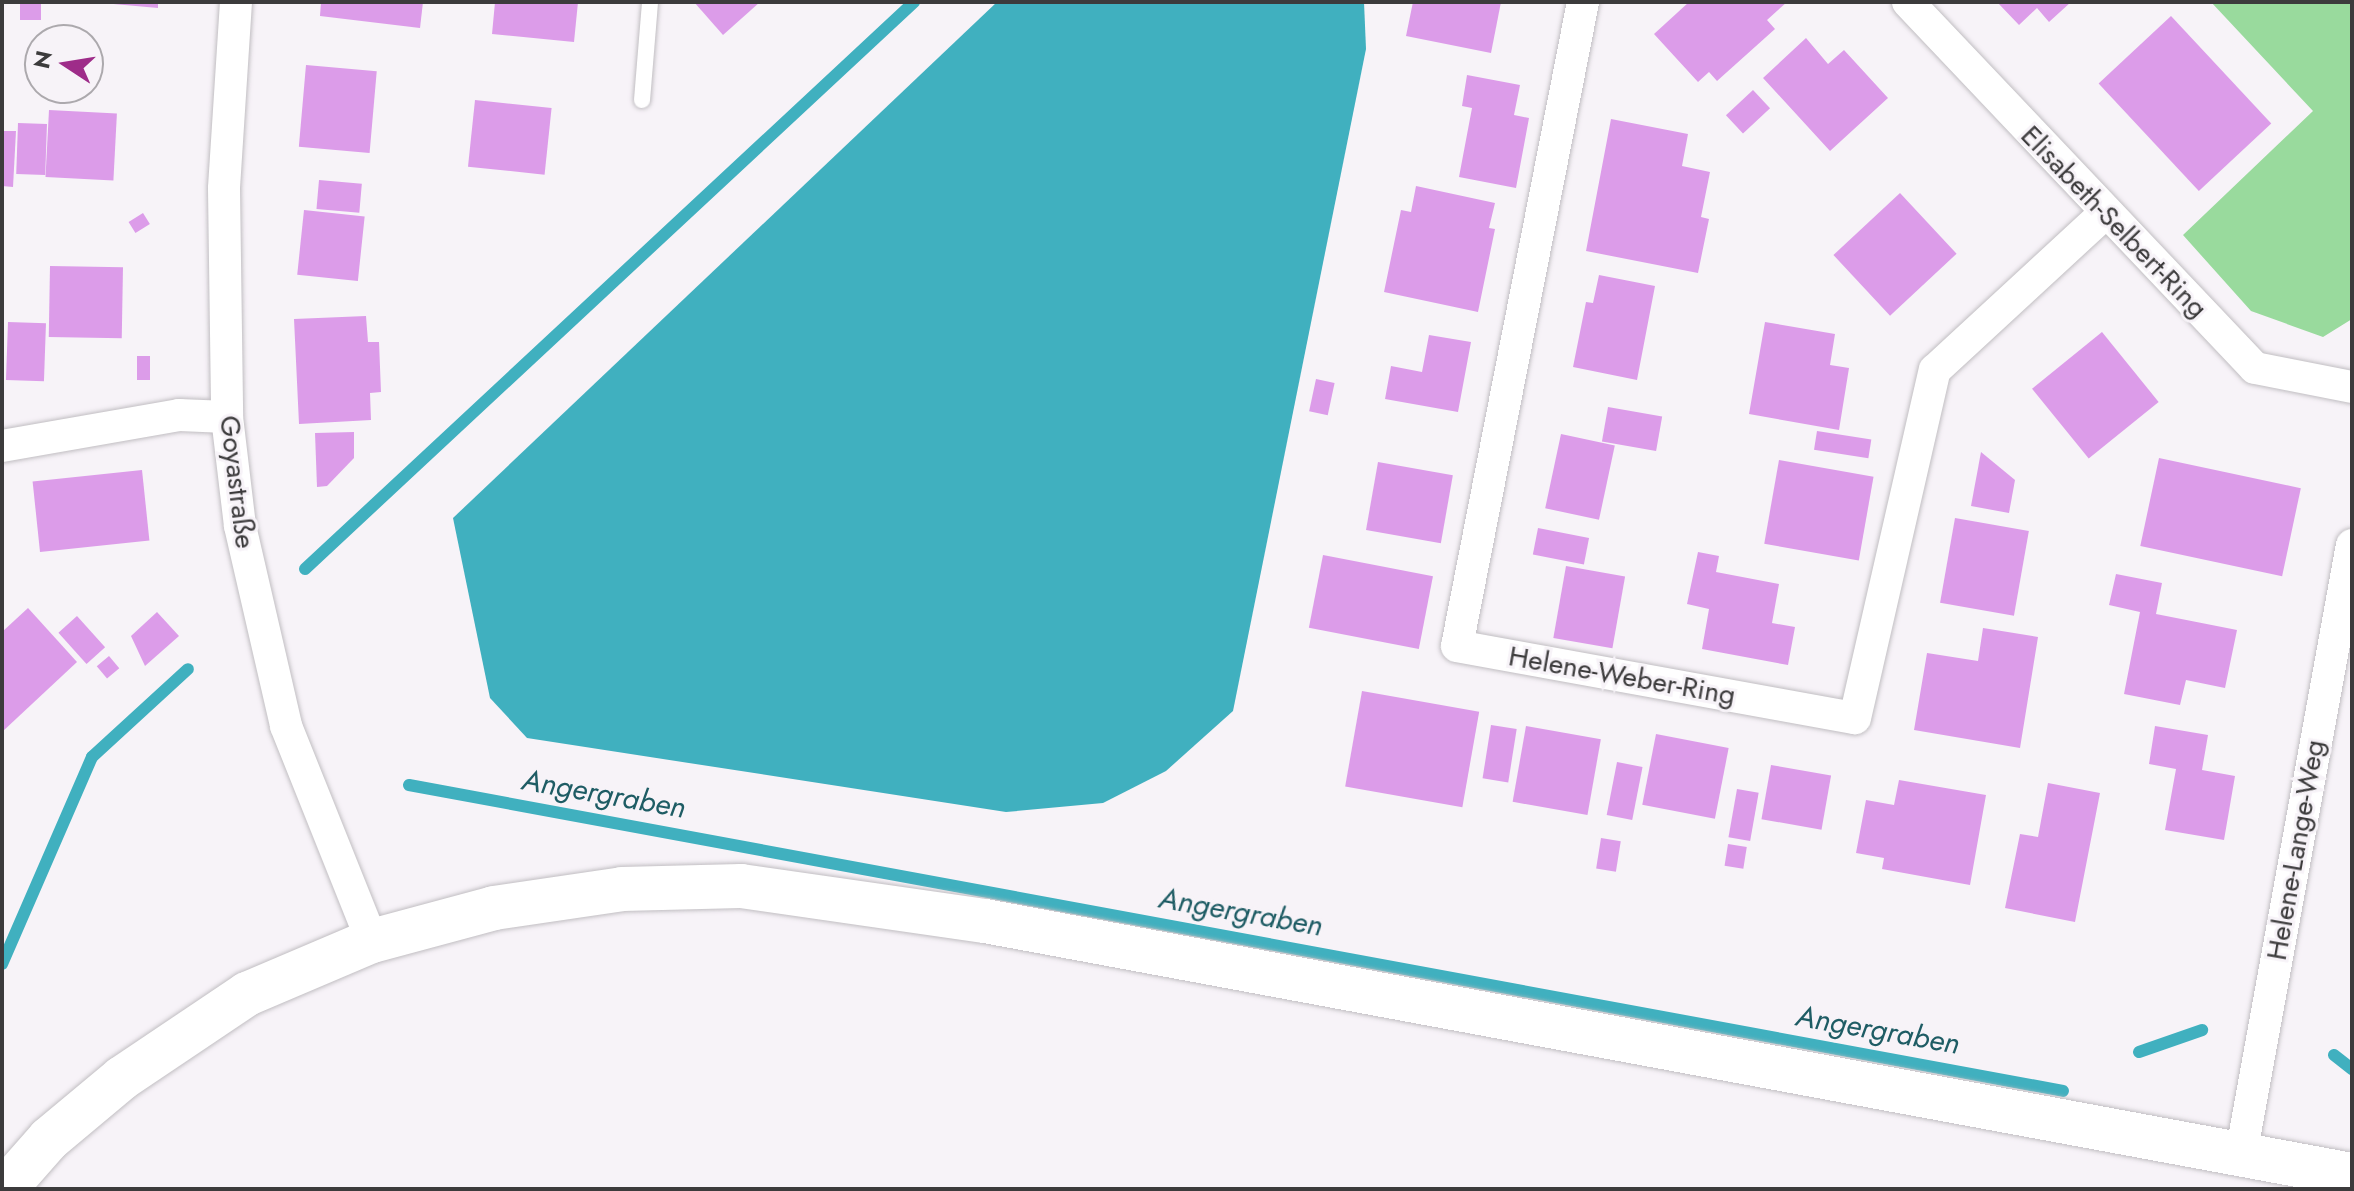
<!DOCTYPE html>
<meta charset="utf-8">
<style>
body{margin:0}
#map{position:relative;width:2354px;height:1191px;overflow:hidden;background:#f7f3f8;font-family:Jost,sans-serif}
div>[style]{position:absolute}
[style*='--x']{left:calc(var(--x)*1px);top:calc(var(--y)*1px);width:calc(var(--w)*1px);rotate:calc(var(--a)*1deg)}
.green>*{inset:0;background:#99da9d}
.water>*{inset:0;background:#40b0bf}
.stream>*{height:12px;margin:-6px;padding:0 6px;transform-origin:6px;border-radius:6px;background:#40b0bf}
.building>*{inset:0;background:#dc9ce9;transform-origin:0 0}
.roads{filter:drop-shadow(0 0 2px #c1bec2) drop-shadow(0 0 2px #c1bec2)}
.lane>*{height:16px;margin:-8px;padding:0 8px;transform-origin:8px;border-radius:8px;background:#fff}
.street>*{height:32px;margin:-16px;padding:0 16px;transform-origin:16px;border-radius:16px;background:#fff}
.secondary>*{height:44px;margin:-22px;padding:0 22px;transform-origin:22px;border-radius:22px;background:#fff}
span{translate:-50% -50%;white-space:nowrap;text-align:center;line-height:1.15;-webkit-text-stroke:6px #f7f3f8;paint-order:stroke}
.street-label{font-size:28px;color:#3c3b3c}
.water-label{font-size:30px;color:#1e5c64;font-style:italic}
.frame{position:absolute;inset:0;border:4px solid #3c3b3c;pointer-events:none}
.north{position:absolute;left:24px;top:24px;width:80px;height:80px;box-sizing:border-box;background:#f7f3f8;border:2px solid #aca9ad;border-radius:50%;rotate:282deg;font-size:22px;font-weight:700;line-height:32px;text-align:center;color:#3c3b3c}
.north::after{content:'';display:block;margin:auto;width:28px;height:36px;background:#9e2c89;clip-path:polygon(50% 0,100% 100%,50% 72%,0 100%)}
</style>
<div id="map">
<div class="green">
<i style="clip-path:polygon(2211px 2px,2352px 2px,2352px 319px,2323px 337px,2251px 311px,2183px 235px,2313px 111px)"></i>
</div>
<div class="water">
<i style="clip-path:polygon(997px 2px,1364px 2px,1366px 49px,1233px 711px,1166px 771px,1103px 803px,1006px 812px,527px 738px,490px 698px,453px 518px)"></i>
</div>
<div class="stream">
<i style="--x:305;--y:569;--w:832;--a:-42.95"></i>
<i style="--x:409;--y:785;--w:1682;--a:10.48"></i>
<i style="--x:2;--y:964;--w:226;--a:-66.5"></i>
<i style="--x:92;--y:757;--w:130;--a:-42.5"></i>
<i style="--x:2139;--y:1052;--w:67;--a:-19.2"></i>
<i style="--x:2334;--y:1055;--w:23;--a:38"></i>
</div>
<div class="building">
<i style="left:20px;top:2px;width:21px;height:18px"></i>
<i style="clip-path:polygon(91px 2px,158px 2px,158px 8px)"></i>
<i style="clip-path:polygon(321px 2px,423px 2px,420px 28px,320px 16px)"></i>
<i style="clip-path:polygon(495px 2px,578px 2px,574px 42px,492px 34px)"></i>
<i style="clip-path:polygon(694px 2px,760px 2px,723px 35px)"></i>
<i style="clip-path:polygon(1413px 2px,1501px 2px,1491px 53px,1406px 36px)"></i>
<i style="clip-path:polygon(1689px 2px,1787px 2px,1767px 20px,1775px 29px,1717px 81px,1709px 72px,1698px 82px,1654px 34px)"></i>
<i style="clip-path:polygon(1997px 2px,2071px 2px,2049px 22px,2037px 8px,2019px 25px)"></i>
<i style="left:2171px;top:16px;width:147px;height:99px;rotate:47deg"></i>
<i style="clip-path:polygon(1806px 38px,1828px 64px,1844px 50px,1888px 98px,1830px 151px,1763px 78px)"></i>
<i style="left:306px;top:65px;width:71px;height:82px;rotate:5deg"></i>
<i style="clip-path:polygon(1467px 75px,1520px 85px,1514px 115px,1529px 118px,1516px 188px,1459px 177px,1472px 108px,1462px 106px)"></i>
<i style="left:1753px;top:90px;width:25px;height:37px;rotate:47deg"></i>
<i style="left:475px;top:100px;width:77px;height:67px;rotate:6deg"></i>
<i style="left:49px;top:110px;width:68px;height:67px;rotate:3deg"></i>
<i style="clip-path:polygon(1611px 119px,1688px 134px,1682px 166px,1710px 172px,1701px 217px,1709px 219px,1698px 273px,1586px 251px)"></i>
<i style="left:18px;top:123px;width:29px;height:51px;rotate:2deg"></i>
<i style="clip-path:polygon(2px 131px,16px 131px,13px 187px,2px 186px)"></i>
<i style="left:319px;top:180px;width:43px;height:29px;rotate:5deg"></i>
<i style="clip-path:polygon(1416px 186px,1495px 203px,1489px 228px,1495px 229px,1478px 312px,1384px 292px,1401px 210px,1411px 212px)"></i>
<i style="left:1900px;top:193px;width:83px;height:91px;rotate:47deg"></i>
<i style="left:304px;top:210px;width:61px;height:65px;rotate:6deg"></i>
<i style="left:143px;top:213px;width:13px;height:17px;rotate:58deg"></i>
<i style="left:50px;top:266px;width:73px;height:71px;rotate:1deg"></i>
<i style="clip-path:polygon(1599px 275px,1655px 286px,1637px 380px,1573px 367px,1586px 302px,1593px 303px)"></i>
<i style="clip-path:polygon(366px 316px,368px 342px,379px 342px,381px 392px,370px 393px,371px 420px,299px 424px,294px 319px)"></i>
<i style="left:8px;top:322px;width:38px;height:58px;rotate:2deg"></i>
<i style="clip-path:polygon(1765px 322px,1835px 334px,1830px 365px,1849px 368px,1839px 430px,1749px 414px)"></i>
<i style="left:2102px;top:332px;width:90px;height:90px;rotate:51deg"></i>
<i style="clip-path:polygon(1429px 335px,1471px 342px,1458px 412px,1385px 399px,1391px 366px,1422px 372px)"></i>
<i style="left:137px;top:356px;width:13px;height:24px"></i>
<i style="left:1316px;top:379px;width:19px;height:33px;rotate:12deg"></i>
<i style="left:1608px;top:407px;width:55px;height:35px;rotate:10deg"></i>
<i style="left:1817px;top:431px;width:55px;height:19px;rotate:9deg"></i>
<i style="clip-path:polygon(354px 432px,354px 458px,327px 486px,317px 487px,315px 433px)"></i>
<i style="left:1561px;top:434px;width:55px;height:76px;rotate:12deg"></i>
<i style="clip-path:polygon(1981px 452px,2015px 480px,2009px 513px,1971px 506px)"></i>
<i style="left:2159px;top:458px;width:145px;height:90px;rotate:12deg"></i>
<i style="left:1779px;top:460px;width:96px;height:85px;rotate:10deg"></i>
<i style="left:1378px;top:462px;width:76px;height:69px;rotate:10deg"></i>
<i style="left:142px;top:470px;width:71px;height:110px;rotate:84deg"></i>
<i style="left:1955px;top:518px;width:75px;height:86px;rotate:10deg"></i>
<i style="left:1538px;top:528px;width:52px;height:27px;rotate:11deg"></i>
<i style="clip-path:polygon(1698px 552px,1719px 556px,1716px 572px,1779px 584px,1772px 623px,1795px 627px,1788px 665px,1702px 649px,1709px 609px,1687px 604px)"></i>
<i style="left:1323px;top:555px;width:112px;height:74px;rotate:11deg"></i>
<i style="left:1566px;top:566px;width:60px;height:73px;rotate:10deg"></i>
<i style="clip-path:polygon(2116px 574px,2162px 583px,2156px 614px,2237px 630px,2225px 688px,2186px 680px,2180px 705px,2124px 694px,2140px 612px,2109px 605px)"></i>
<i style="clip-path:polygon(28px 608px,77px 662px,2px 732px,2px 632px)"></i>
<i style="clip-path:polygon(157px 612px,179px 636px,145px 666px,131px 636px)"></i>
<i style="left:77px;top:616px;width:42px;height:25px;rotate:48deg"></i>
<i style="clip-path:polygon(1983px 628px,2038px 637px,2020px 748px,1914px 730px,1927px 653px,1978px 661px)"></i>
<i style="left:109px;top:656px;width:16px;height:16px;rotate:50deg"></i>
<i style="left:1362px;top:691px;width:119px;height:97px;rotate:10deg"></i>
<i style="left:1491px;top:725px;width:26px;height:54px;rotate:9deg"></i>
<i style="left:1526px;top:726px;width:76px;height:77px;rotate:10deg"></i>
<i style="clip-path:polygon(2155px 726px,2208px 735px,2202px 770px,2235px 776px,2224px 840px,2165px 830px,2176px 769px,2149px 764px)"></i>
<i style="left:1656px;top:734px;width:74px;height:72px;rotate:11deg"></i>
<i style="left:1617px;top:762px;width:26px;height:54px;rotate:11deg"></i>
<i style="left:1771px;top:765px;width:61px;height:55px;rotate:10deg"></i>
<i style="clip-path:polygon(1899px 780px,1986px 795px,1970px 885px,1882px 869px,1884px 858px,1856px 853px,1866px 800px,1894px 805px)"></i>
<i style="clip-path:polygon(2048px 783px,2100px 793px,2075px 922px,2005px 908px,2020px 834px,2038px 837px)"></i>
<i style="left:1737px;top:789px;width:22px;height:49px;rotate:10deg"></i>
<i style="left:1601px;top:838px;width:20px;height:31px;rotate:9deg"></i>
<i style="left:1728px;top:844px;width:19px;height:22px;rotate:9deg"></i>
</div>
<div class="roads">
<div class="lane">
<i style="--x:642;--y:100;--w:98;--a:-85.3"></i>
</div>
<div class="street">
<i style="--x:236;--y:2;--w:187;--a:93.7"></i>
<i style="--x:224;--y:189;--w:228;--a:89.2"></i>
<i style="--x:227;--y:417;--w:110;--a:83.2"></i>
<i style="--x:240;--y:526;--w:205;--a:77"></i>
<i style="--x:286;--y:726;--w:232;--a:68.2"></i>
<i style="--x:1583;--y:2;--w:656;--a:101.07"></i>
<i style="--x:1457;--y:646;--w:404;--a:10.3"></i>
<i style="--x:1855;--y:718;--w:357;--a:-77.1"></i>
<i style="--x:1935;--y:370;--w:230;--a:-42.7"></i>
<i style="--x:1908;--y:2;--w:504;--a:46.53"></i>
<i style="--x:2255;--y:368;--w:99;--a:11.1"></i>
<i style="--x:2;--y:446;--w:180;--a:-9.9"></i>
<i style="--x:179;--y:415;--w:48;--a:2.4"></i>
<i style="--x:2241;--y:1155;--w:620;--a:-79.69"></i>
</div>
<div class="secondary">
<i style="--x:5;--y:1189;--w:67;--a:-48.7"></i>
<i style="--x:49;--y:1139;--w:95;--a:-39.9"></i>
<i style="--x:122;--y:1078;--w:151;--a:-33.9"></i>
<i style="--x:247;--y:994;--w:136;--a:-23"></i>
<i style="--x:372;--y:941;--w:126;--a:-15.1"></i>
<i style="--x:494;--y:908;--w:129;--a:-8.4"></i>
<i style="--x:622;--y:889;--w:119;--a:-1.4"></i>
<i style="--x:741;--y:886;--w:246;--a:8.2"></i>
<i style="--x:985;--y:921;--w:1390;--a:10.53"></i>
</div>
</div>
<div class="street-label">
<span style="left:2114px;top:222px;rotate:46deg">Elisabeth-Selbert-Ring</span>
<span style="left:237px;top:482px;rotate:83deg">Goyastraße</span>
<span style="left:1622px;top:676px;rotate:10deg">Helene-Weber-Ring</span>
<span style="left:2296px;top:850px;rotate:-80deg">Helene-Lange-Weg</span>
</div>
<div class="water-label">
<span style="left:604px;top:794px;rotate:10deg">Angergraben</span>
<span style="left:1241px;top:912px;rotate:10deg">Angergraben</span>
<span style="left:1878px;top:1030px;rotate:10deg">Angergraben</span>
</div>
<div class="frame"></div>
<div class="north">N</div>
</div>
